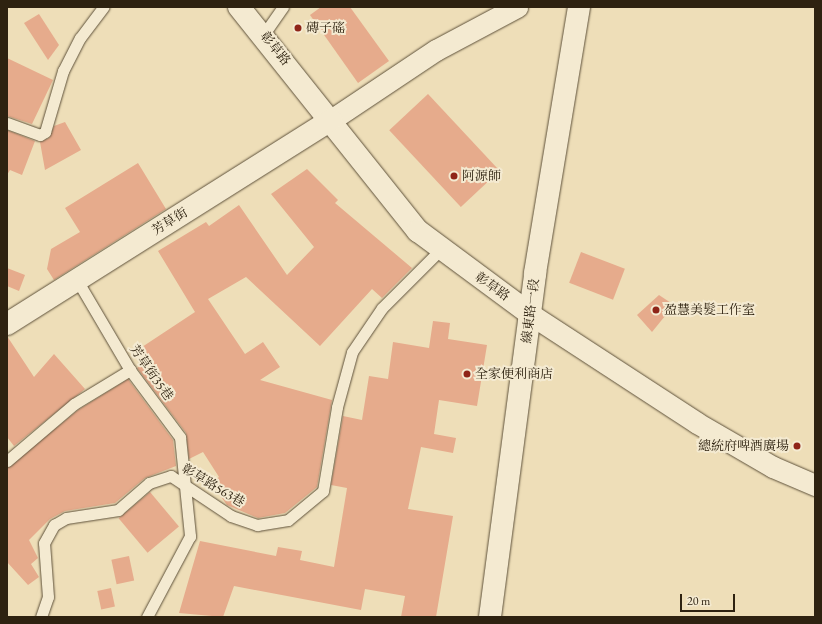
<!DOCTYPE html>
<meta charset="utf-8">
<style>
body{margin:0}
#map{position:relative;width:822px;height:624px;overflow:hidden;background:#eedeb8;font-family:"EB Garamond","Noto Serif TC",serif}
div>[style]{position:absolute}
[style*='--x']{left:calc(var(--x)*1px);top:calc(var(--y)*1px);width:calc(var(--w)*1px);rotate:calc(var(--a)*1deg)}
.building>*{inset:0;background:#e6ab8c;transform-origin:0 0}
.roads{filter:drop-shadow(0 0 1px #5e513a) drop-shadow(0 0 1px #5e513a)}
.lane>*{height:11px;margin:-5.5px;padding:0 5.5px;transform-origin:5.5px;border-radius:5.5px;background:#f4ead1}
.street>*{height:21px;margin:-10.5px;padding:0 10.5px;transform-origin:10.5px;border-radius:10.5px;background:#f4ead1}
.secondary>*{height:22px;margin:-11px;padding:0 11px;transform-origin:11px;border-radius:11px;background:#f4ead1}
.dots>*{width:11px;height:11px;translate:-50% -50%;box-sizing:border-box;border:2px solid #f4ead1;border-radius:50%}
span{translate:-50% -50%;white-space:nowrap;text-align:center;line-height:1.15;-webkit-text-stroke:4px #f4ead1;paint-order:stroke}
.poi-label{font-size:13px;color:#2e2210}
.left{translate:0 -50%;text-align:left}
.right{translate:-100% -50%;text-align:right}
.street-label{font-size:13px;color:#2e2210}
.frame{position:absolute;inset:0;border:8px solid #2e2210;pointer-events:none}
.scale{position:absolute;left:680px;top:594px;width:55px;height:18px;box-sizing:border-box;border:2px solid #2e2210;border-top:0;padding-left:5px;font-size:12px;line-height:14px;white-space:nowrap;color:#2e2210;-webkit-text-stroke:3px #f4ead1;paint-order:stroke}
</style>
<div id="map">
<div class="building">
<i style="clip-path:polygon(321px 7px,350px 7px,389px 61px,358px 83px,310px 15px)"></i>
<i style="clip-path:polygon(39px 14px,59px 45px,48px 60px,24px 23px)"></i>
<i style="clip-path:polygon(7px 58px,53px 80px,32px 124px,7px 116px)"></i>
<i style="left:428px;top:94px;width:105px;height:53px;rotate:47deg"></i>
<i style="clip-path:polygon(65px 122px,81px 150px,45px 170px,40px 142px,49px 138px,54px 126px)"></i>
<i style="clip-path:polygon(7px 130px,35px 141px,22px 175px,10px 170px,7px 175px)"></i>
<i style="clip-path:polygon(138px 163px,166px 209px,54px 280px,47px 269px,51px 249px,80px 232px,65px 208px)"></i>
<i style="clip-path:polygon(307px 169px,338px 200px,335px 203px,412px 268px,382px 298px,372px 289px,320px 346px,246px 277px,208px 299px,245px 354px,263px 342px,280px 367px,260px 380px,332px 400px,317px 487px,285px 513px,258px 518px,227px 505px,211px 483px,219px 477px,203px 452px,189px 459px,186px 433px,137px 368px,147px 361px,139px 349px,195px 312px,158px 251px,206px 222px,209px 226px,239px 205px,287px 275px,314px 247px,271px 194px)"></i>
<i style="left:581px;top:252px;width:47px;height:33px;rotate:21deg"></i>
<i style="clip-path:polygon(7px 268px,25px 275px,19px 291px,7px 286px)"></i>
<i style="clip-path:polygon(659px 295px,674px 305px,652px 332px,637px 315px)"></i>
<i style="clip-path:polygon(433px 321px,450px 323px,448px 339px,487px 345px,477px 406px,439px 400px,434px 434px,456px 438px,453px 453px,421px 447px,408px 509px,453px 516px,436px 617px,401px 617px,405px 596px,365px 589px,361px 610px,234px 586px,223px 617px,179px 613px,200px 541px,276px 556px,278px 547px,302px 551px,300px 560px,334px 567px,347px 488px,331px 485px,343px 416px,362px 420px,369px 376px,388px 379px,393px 342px,429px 348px)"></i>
<i style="clip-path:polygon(7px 336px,34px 377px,54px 354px,85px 389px,14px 446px,7px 437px)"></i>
<i style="clip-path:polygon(128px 379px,173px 440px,176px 466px,145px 478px,115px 503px,65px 511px,50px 519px,29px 540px,38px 558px,31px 564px,39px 577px,28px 585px,7px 562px,7px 468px,78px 410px)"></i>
<i style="left:150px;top:492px;width:45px;height:41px;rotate:50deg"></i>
<i style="left:129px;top:556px;width:25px;height:18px;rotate:78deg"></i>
<i style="left:111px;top:588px;width:19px;height:14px;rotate:78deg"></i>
</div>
<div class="roads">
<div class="lane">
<i style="--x:264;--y:34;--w:33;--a:-55"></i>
<i style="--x:7;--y:123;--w:35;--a:20"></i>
<i style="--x:40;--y:135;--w:6;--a:-31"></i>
<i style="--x:45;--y:132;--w:64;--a:-73.6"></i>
<i style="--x:63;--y:71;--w:37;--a:-63"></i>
<i style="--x:80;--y:38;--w:39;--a:-53"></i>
<i style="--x:77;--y:280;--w:104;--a:59.5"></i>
<i style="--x:130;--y:370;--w:84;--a:53.3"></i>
<i style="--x:180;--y:437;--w:100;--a:84.2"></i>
<i style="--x:190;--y:536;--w:92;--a:118"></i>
<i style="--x:7;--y:461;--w:88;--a:-40.4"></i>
<i style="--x:74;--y:404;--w:66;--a:-31.3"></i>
<i style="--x:41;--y:617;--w:21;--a:-71"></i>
<i style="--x:48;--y:597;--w:54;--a:-94.2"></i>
<i style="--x:44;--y:543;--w:21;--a:-61"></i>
<i style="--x:54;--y:525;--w:14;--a:-30"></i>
<i style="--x:66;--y:518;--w:53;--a:-8.7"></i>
<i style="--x:118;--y:510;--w:41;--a:-41.1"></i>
<i style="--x:149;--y:483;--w:23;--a:-18"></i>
<i style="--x:171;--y:476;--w:72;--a:33.7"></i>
<i style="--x:231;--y:516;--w:28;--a:19"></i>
<i style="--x:257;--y:525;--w:31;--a:-9"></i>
<i style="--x:288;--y:520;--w:45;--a:-39.6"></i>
<i style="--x:323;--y:491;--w:85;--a:-80.5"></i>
<i style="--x:337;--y:407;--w:57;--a:-74.7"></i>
<i style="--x:352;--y:352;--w:53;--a:-55.7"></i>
<i style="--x:382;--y:308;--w:82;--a:-45"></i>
</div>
<div class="street">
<i style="--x:331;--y:120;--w:126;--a:-33.7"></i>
<i style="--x:436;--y:50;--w:92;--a:-28"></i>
<i style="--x:530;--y:314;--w:199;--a:33.1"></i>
<i style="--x:697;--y:423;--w:88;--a:30.1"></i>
<i style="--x:773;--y:467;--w:46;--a:23.2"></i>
</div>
<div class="secondary">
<i style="--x:239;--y:7;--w:287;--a:51.4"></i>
<i style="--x:418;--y:231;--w:139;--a:36.5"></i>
<i style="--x:7;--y:324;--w:383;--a:-32.2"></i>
<i style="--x:490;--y:617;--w:347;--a:-82.5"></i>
<i style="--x:535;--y:273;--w:270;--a:-80.6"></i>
</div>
</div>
<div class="dots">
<i style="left:298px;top:28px;background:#8f2418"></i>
<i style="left:454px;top:176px;background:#8f2418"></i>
<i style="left:656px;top:310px;background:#8f2418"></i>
<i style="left:467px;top:374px;background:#8f2418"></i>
<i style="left:797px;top:446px;background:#8f2418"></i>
</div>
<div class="poi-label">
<span class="left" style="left:306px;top:28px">磚子磘</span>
<span class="left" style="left:462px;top:176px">阿源師</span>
<span class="left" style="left:664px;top:310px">盈慧美髮工作室</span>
<span class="left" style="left:475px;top:374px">全家便利商店</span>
<span class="right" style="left:789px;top:446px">總統府啤酒廣場</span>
</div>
<div class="street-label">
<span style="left:275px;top:49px;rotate:51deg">彰草路</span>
<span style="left:170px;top:222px;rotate:-32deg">芳草街</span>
<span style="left:492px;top:287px;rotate:35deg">彰草路</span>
<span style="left:531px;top:311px;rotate:-83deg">線東路一段</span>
<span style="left:151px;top:373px;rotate:55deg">芳草街35巷</span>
<span style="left:213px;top:486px;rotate:31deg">彰草路563巷</span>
</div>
<div class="frame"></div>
<div class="scale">20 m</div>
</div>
